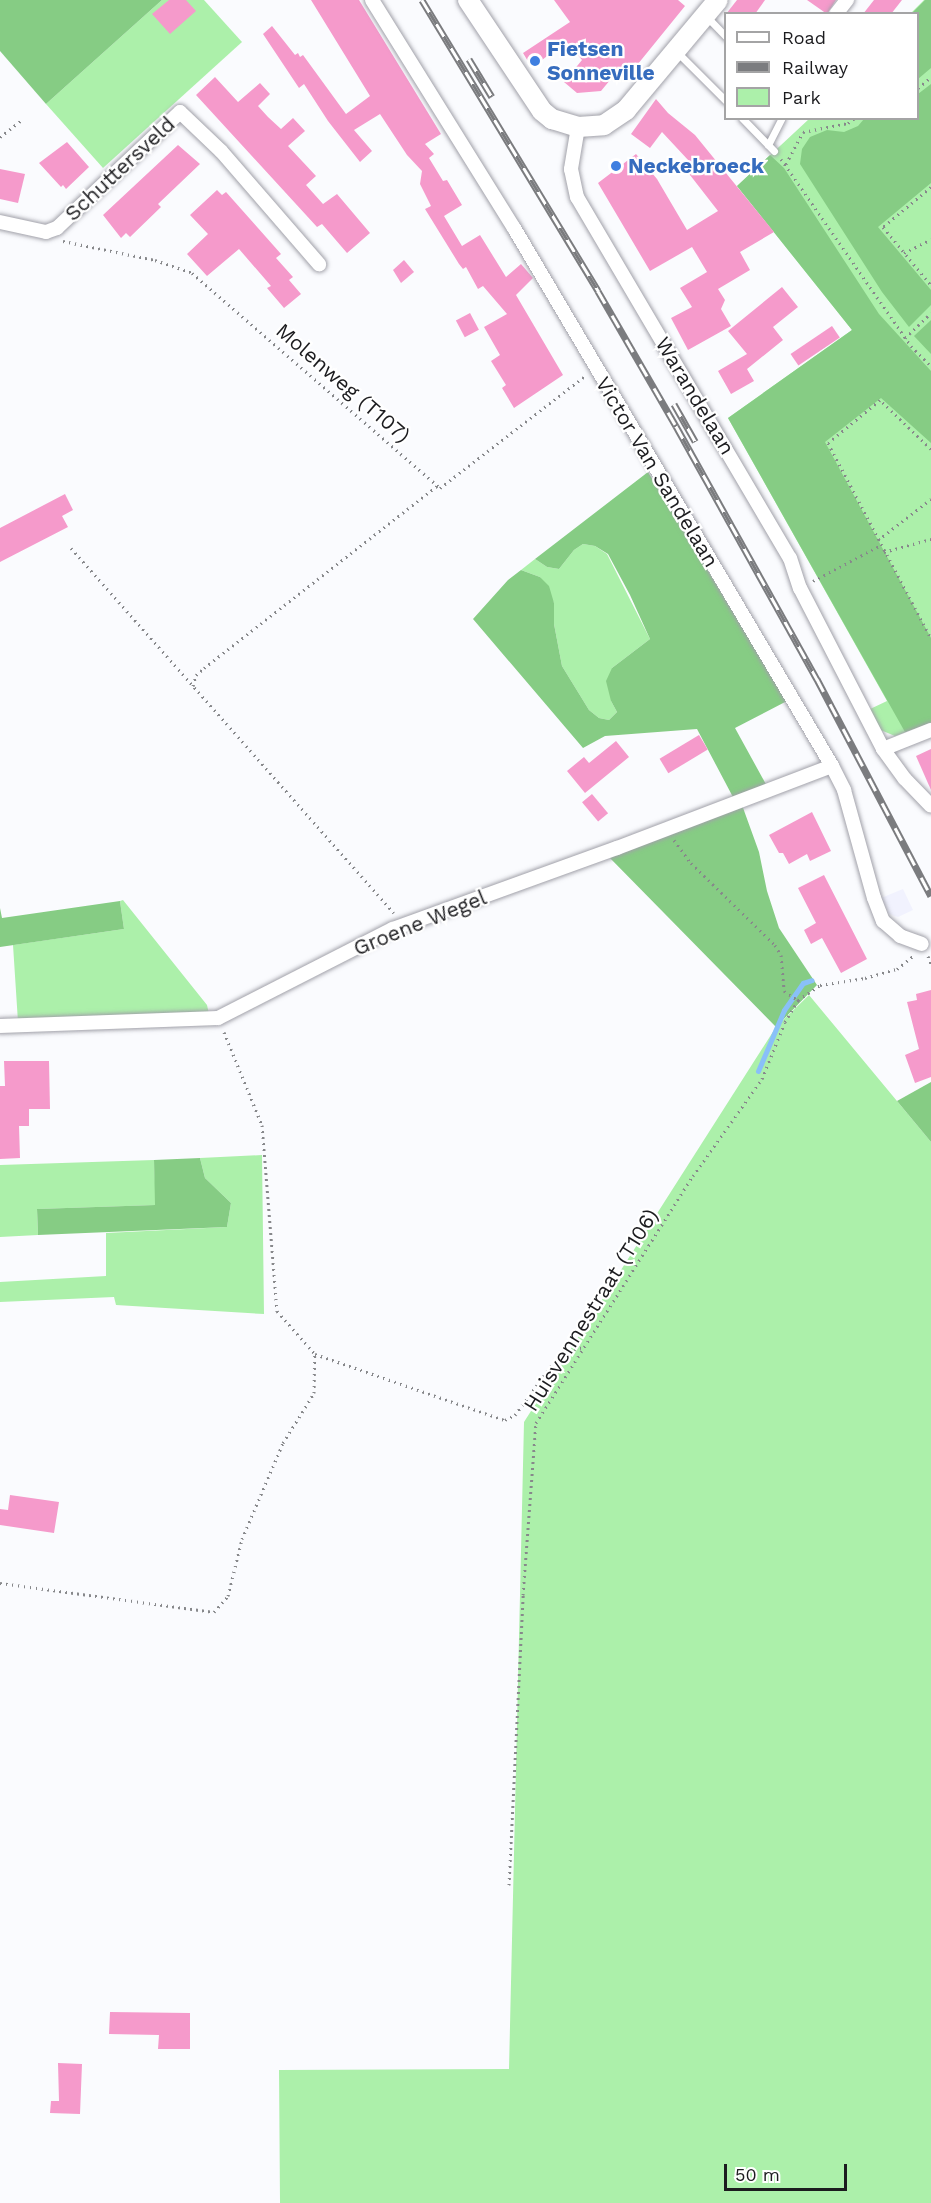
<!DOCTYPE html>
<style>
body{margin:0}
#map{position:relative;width:931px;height:2203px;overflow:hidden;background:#fafbfe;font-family:"Work Sans",sans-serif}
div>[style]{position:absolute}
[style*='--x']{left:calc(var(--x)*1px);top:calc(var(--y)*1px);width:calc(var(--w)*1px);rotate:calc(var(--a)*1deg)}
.built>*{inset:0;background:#f1f2fe}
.green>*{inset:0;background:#acf0aa}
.forest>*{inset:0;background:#86cc84}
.stream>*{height:5px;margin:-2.5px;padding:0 2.5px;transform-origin:2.5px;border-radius:2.5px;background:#89c0f8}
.building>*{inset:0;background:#f59acb;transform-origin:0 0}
.path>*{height:3px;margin-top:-1.5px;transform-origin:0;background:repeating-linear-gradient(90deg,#87888b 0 1.5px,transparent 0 6px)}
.roads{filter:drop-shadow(0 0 2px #a1a1a9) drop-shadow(0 0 2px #a1a1a9)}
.lane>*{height:7px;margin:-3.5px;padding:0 3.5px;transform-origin:3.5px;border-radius:3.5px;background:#fff}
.street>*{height:14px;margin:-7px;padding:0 7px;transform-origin:7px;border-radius:7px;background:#fff}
.secondary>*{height:20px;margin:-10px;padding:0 10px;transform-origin:10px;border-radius:10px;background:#fff}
.rail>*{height:7px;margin-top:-3.5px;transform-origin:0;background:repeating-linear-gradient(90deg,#fff 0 14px,#7b7c7f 0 28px);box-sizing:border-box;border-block:2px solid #7b7c7f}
.dots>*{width:16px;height:16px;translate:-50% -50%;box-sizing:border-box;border:3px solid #fff;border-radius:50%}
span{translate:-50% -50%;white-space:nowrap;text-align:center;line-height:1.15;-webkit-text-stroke:4.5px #fff;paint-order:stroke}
.shop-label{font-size:21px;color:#366cbe;font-weight:700}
.left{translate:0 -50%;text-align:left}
.street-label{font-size:21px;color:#1c1c1f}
.legend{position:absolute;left:724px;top:12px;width:195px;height:108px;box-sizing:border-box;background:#fff;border:2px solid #a4a4a5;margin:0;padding:8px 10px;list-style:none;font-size:18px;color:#1c1c1f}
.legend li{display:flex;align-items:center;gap:12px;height:30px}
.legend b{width:30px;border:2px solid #a4a4a5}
.scale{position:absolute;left:724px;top:2164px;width:123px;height:27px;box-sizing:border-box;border:3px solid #1c1c1f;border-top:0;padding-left:8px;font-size:18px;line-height:21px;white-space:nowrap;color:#1c1c1f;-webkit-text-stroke:4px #fff;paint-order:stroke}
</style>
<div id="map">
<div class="built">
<i style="clip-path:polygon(903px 889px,913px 910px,898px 917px,889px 914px,881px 898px)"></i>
</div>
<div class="green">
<i style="clip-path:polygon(162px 0,204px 0,242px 42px,103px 168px,46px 104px)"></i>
<i style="clip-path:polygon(924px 0,931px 0,931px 723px,895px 736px,878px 729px,868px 710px,887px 701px,728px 418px,852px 330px,737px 186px,809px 119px,918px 118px,918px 14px,911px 13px)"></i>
<i style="clip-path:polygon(583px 544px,595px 546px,607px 554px,650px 639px,612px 668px,611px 701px,617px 712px,609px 720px,599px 718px,589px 710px,562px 666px,554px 624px,554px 603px,540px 577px,521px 570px,535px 559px,547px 567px,559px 569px,574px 550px)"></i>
<i style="clip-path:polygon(123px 900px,207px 1005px,209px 1014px,18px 1022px,13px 945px,124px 929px,120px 901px)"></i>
<i style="clip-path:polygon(809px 995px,931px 1142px,931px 2203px,280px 2203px,279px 2070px,509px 2069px,524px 1422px,776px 1027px)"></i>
<i style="clip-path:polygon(262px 1155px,264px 1314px,116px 1305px,114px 1297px,0 1302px,0 1282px,106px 1276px,106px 1233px,227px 1227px,231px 1203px,205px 1178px,200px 1158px)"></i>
<i style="clip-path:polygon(154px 1160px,156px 1205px,37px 1209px,38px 1235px,0 1237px,0 1165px)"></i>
</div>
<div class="forest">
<i style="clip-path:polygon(0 0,162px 0,46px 104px,0 51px)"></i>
<i style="clip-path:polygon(925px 0,931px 0,931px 68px,918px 79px,918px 14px,912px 13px)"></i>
<i style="clip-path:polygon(931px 84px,931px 183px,878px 227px,931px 290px,931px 305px,909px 327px,882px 292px,800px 164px,802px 149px,810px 137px,827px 130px,844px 132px,858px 126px,864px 119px,918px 118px,918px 94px)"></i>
<i style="clip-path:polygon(770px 155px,784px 168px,879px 314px,931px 371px,931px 443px,881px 398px,825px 442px,931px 638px,931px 723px,905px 732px,728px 418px,852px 330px,737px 186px)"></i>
<i style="clip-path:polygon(931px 320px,931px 354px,914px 336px)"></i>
<i style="clip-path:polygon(648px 472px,787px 701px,735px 728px,768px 788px,734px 799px,697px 729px,605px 736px,583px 748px,473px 619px,508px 580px,521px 570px,540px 577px,549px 586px,554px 603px,554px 624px,562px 666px,589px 710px,599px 718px,609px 720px,617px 712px,611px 701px,606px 681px,612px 668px,650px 639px,630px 595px,608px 554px,595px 546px,583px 544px,574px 550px,559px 569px,547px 567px,535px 559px)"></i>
<i style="clip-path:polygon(742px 805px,759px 852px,767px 891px,779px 928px,817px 985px,776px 1027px,608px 856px)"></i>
<i style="clip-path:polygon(120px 901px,124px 929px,0 947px,0 908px,2px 918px)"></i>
<i style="clip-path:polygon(931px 1082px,931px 1142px,897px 1101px)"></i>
<i style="clip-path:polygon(200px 1158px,205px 1178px,231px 1203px,227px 1227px,38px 1235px,37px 1209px,155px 1205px,154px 1160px)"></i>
</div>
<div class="stream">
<i style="--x:758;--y:1071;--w:66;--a:-66.9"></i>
<i style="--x:784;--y:1010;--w:33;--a:-55"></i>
<i style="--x:803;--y:983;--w:9;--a:-18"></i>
</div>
<div class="building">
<i style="clip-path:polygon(169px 0,186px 0,196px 11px,170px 34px,152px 14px)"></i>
<i style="clip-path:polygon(311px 0,359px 0,441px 134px,425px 144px,434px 154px,429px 158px,443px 181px,447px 180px,462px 205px,444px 216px,462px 246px,480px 235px,506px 277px,521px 264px,533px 278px,516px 295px,563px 375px,514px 408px,502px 388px,506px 385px,491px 361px,500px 355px,484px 327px,507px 314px,483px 286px,478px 289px,466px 267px,463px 269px,459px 264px,425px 209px,431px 206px,420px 184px,422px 171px,407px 155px,380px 114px,354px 130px,372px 151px,360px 162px,328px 121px,304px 84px,299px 88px,263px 34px,272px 26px,295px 55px,298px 53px,300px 57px,303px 55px,346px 114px,370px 96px)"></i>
<i style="clip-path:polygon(554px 0,678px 0,685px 6px,629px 75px,620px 68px,601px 91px,577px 93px,564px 82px,582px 60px,566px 41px,532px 68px,523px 53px,570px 22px)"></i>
<i style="clip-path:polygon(737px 0,765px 0,755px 14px,726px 14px)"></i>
<i style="clip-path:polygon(807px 0,836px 0,827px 14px)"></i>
<i style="clip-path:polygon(874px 0,902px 0,891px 14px,863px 14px)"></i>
<i style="clip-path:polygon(215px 77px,238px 102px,260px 83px,270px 94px,258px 106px,268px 117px,281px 129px,293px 118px,305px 131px,288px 146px,316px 176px,306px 185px,323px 204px,337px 194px,370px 233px,347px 253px,322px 224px,317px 227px,196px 95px)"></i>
<i style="clip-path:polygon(656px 99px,668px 113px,695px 135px,774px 232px,740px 252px,750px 270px,718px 289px,725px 300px,721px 309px,731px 326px,688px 350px,671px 318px,692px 307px,680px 288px,707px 272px,692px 247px,650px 271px,598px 183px,636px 154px,657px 179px,687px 230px,718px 211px,683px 166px,689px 161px,662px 132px,650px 148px,631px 134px)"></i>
<i style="clip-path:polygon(67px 142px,89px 167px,66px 189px,63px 185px,61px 187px,39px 163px)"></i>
<i style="clip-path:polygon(178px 145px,200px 164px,158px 204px,161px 207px,130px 237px,126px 233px,121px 238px,103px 215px)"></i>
<i style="clip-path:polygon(0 169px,25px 174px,18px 203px,0 199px)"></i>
<i style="clip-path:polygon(217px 190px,222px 195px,226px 192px,281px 254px,276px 258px,293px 277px,289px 280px,301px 294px,284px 308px,267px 288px,271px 286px,239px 249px,207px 276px,187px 254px,208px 234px,190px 215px)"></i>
<i style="clip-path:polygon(404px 260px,414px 272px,401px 283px,393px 270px)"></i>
<i style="clip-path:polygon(782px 287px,798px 307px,773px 327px,783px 340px,747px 369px,754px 381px,731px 394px,718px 371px,747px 354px,728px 331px)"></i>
<i style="left:470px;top:313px;width:19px;height:16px;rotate:62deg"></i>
<i style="left:832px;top:326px;width:14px;height:50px;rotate:56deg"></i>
<i style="clip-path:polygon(65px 494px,73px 510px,62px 516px,68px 527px,0 562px,0 528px)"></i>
<i style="left:699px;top:735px;width:17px;height:46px;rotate:59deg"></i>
<i style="clip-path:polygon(616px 741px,629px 757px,585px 793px,567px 771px,584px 757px,589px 763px)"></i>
<i style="clip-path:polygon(931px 749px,931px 790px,916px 756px)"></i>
<i style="left:592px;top:794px;width:25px;height:13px;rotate:50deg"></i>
<i style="clip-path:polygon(812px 812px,831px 851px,810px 861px,807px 854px,789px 864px,783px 853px,779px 853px,769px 835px)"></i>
<i style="clip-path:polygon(824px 875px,867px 959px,841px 973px,822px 938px,811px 944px,804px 930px,816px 923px,798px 888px)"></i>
<i style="clip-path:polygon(931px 990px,931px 1077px,915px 1083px,905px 1055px,919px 1049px,907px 1002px,917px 1000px,916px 994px)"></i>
<i style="clip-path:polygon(4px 1061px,49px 1061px,50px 1109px,29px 1109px,29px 1126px,19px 1126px,20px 1158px,0 1159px,0 1086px,5px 1086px)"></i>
<i style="clip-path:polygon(10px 1495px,59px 1502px,54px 1533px,0 1525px,0 1509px,8px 1510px)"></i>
<i style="clip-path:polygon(110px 2012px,190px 2013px,190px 2049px,158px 2049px,159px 2035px,109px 2034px)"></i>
<i style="clip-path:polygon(58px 2063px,82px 2064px,80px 2114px,50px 2113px,51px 2101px,59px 2101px)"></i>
</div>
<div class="path">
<i style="--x:918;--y:88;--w:17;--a:-40"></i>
<i style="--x:0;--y:137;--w:29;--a:-38"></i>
<i style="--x:781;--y:159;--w:228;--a:55.2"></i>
<i style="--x:911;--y:346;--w:28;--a:45"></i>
<i style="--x:786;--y:164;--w:36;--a:-62"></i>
<i style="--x:803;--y:132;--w:46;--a:-11.3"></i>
<i style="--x:848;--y:123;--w:9;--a:-36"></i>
<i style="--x:931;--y:187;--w:62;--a:140.2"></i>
<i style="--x:883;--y:227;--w:75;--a:50.4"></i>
<i style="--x:63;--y:241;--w:94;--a:11.7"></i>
<i style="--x:155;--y:260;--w:39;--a:19"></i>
<i style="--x:192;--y:273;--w:328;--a:40.9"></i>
<i style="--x:440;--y:488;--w:183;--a:-37.7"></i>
<i style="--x:904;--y:253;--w:30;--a:-27"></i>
<i style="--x:905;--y:338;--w:36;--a:-44"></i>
<i style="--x:931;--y:449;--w:71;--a:-136.1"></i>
<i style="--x:880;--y:400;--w:67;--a:140.4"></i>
<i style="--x:828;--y:443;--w:221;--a:62.2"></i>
<i style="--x:878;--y:540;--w:67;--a:-37.7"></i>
<i style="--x:71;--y:548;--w:487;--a:48.5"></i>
<i style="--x:884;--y:552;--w:49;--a:-15.5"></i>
<i style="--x:813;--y:581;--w:77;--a:-27.9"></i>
<i style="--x:193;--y:686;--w:11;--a:-75"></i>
<i style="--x:196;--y:675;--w:11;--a:-41"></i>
<i style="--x:204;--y:668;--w:297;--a:-38"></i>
<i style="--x:674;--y:840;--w:29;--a:54"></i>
<i style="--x:691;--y:863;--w:117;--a:44.3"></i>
<i style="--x:775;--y:945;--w:12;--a:59"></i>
<i style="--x:781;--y:955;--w:36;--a:85"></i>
<i style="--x:784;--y:991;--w:17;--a:33"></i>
<i style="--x:928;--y:956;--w:9;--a:69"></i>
<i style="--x:224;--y:1032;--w:100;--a:67.8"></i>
<i style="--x:262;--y:1125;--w:187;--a:85.4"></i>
<i style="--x:277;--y:1311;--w:57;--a:48.5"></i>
<i style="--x:315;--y:1354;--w:201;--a:19.2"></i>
<i style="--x:505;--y:1420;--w:11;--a:-27"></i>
<i style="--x:515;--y:1415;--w:79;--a:-53.7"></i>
<i style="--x:562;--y:1351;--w:22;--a:-10"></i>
<i style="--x:0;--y:1583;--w:216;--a:7.7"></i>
<i style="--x:214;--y:1612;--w:21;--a:-49"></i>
<i style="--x:228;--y:1596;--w:59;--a:-76.2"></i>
<i style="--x:242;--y:1539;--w:104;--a:-66.9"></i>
<i style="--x:283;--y:1443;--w:59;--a:-58.2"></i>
<i style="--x:314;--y:1393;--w:39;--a:-89"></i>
<i style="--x:509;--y:1885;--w:290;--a:-87.2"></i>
<i style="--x:523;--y:1595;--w:172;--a:-85.7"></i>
<i style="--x:536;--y:1423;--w:293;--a:-57.6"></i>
<i style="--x:693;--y:1176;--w:119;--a:-54.6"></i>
<i style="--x:762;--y:1079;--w:61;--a:-68"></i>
<i style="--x:785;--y:1022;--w:26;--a:-59"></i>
<i style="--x:798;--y:1000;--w:27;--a:-34"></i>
<i style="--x:820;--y:985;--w:46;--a:-8.8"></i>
<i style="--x:865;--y:978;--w:33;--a:-16"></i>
<i style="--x:897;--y:969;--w:22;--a:-39"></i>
</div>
<div class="roads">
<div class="lane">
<i style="--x:707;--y:17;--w:28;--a:46"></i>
<i style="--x:677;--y:52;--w:69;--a:45"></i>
<i style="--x:742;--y:118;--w:46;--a:45.9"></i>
<i style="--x:768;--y:145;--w:30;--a:-63"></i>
</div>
<div class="street">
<i style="--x:372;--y:0;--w:269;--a:58.1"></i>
<i style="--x:514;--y:228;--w:625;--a:59.41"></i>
<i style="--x:832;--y:766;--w:27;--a:63"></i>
<i style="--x:844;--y:790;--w:112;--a:74.5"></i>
<i style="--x:874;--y:898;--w:25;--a:69"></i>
<i style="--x:883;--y:921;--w:23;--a:41"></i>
<i style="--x:900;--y:936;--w:23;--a:20"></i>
<i style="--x:836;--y:14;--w:18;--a:-52"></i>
<i style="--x:578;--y:127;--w:43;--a:99.5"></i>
<i style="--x:571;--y:169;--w:29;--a:78"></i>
<i style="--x:577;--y:197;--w:419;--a:59.5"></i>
<i style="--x:790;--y:558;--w:32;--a:72"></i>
<i style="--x:800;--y:588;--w:181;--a:62.7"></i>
<i style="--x:883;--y:749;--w:37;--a:54"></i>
<i style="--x:905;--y:779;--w:37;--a:46"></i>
<i style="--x:0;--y:222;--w:47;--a:12.3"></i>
<i style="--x:46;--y:232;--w:12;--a:-20"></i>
<i style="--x:57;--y:228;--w:169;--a:-43.3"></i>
<i style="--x:180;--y:112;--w:57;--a:43.6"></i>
<i style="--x:221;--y:151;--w:150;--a:49.1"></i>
<i style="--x:883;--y:749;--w:52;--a:-21.6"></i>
<i style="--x:0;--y:1026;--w:218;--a:-2.1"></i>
<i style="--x:218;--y:1018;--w:196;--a:-27"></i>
<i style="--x:393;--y:929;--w:238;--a:-19.9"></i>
<i style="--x:617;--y:848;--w:230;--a:-20.9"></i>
</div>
<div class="secondary">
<i style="--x:468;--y:0;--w:133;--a:56.3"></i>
<i style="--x:542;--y:111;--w:13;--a:39"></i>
<i style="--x:552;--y:119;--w:27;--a:17"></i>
<i style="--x:578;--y:127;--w:26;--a:-4"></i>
<i style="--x:604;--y:125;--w:27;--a:-34"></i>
<i style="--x:626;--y:110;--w:143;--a:-50.1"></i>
</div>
</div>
<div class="rail">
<i style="--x:422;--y:0;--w:340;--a:58.8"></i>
<i style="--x:598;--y:291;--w:156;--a:60"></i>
<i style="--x:676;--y:426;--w:290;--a:60.9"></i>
<i style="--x:817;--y:679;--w:245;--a:62.3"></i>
<i style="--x:469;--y:59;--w:44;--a:58.8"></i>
<i style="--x:674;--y:404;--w:43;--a:60.4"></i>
</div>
<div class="dots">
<i style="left:535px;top:61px;background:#3f7fe0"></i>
<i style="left:616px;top:166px;background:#3f7fe0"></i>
</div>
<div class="shop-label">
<span class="left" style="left:547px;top:61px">Fietsen<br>Sonneville</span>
<span class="left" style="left:628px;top:166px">Neckebroeck</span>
</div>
<div class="street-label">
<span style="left:120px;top:169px;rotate:-43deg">Schuttersveld</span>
<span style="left:343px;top:383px;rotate:41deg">Molenweg (T107)</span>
<span style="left:695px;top:396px;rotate:59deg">Warandelaan</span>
<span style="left:657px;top:472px;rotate:59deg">Victor Van Sandelaan</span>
<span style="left:420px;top:923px;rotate:-22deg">Groene Wegel</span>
<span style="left:591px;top:1310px;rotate:-58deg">Huisvennestraat (T106)</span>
</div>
<ul class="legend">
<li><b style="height:8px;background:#fff"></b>Road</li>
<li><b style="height:8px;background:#7b7c7f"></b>Railway</li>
<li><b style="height:16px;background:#acf0aa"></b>Park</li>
</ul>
<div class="scale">50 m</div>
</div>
